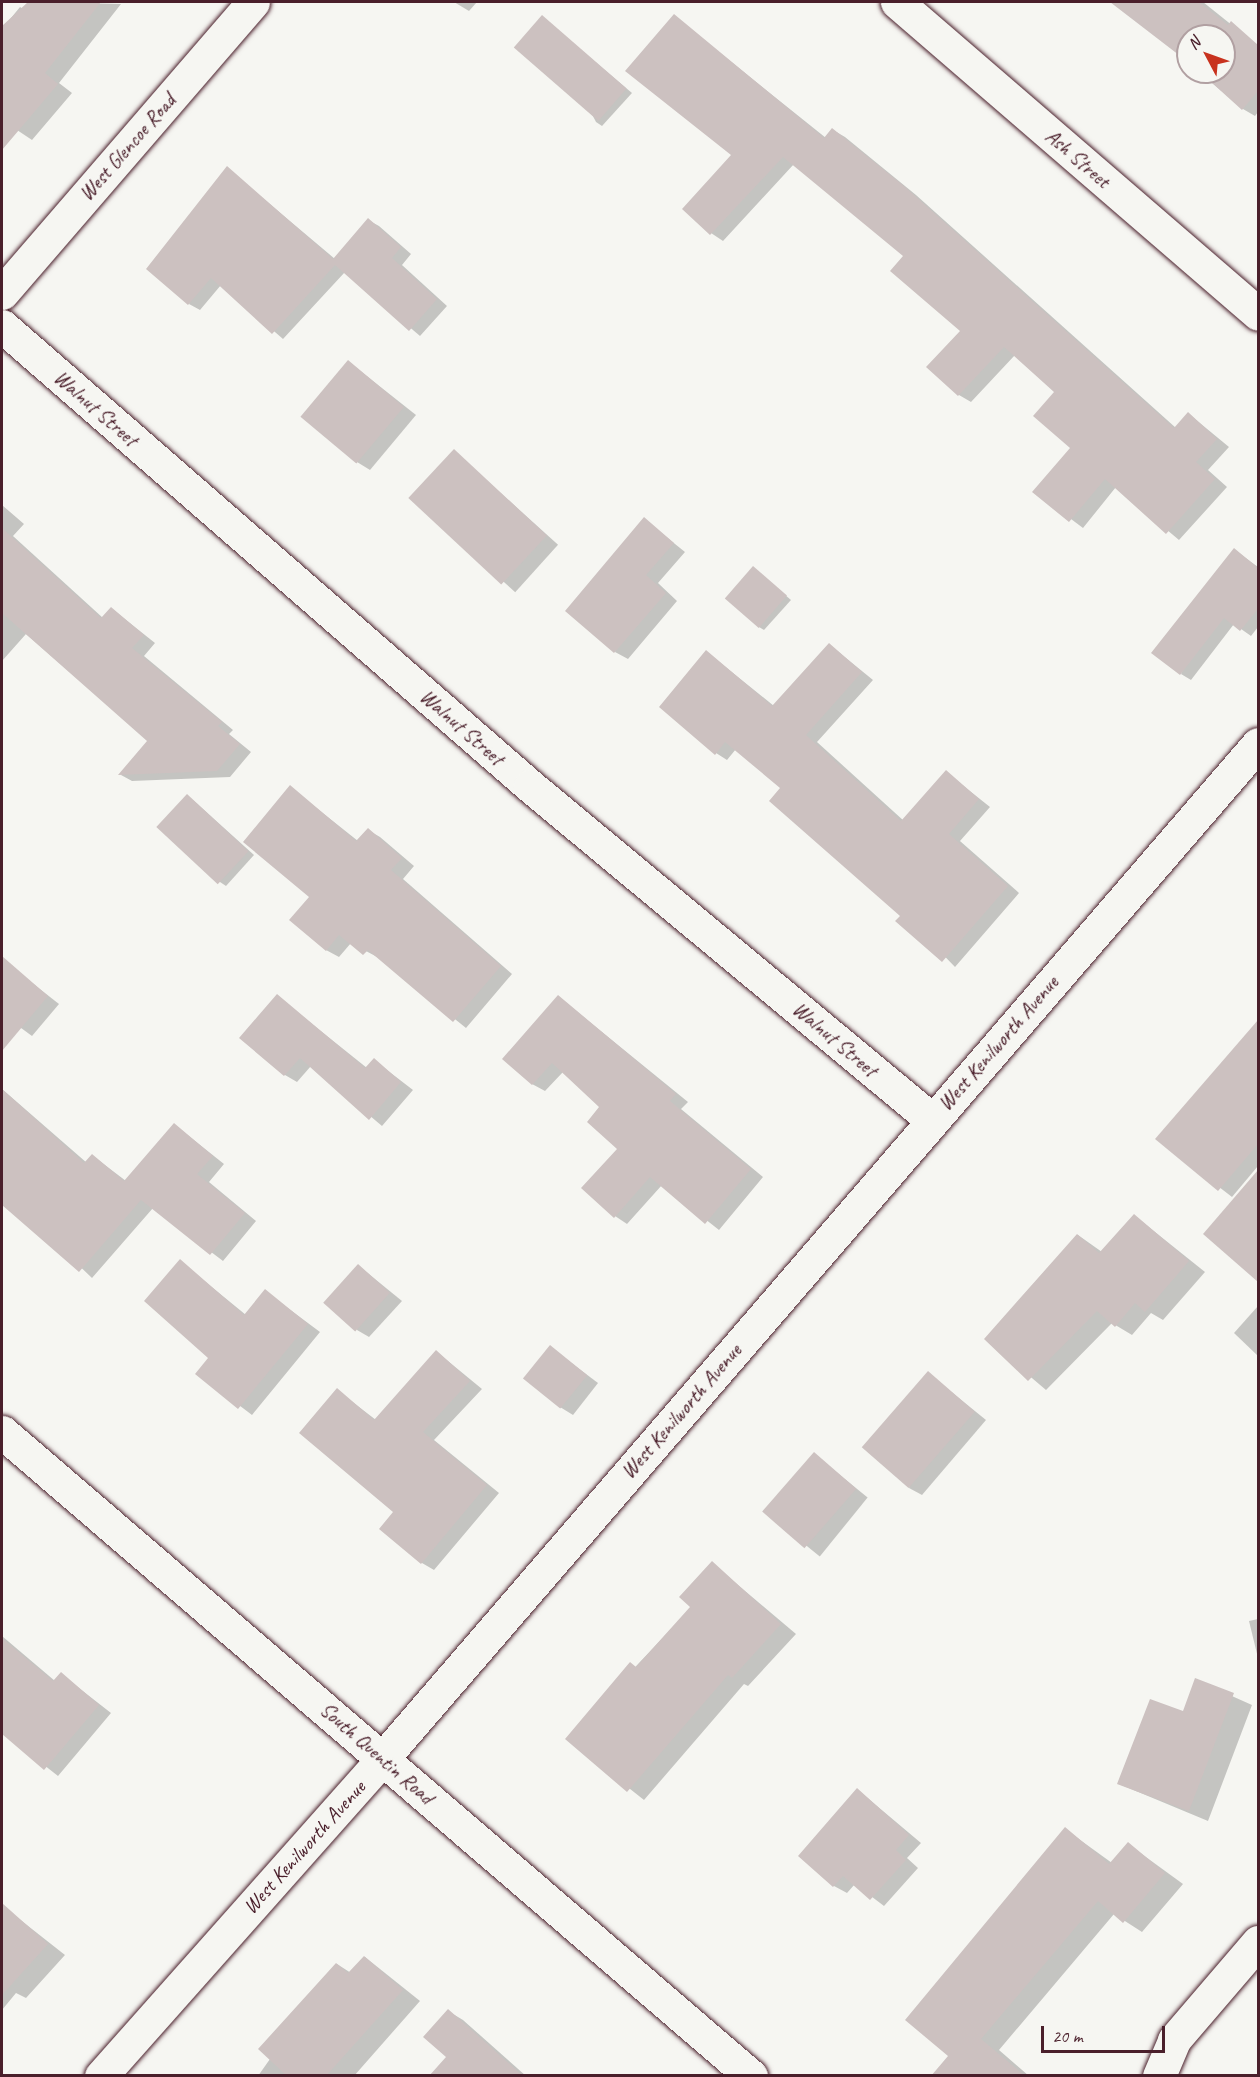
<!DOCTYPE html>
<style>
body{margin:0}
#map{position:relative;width:1260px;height:2077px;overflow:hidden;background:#f6f6f2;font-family:Caveat,sans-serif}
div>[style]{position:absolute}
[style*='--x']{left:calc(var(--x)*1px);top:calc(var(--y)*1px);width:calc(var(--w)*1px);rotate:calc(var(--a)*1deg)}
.shadow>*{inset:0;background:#0003;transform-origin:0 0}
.building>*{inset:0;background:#ccc1c0;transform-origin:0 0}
.roads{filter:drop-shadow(0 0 2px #4a1f2b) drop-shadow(0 0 2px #4a1f2b)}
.minor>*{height:33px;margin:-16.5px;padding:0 16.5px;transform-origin:16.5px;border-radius:16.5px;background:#f6f6f2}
.major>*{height:33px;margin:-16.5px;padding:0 16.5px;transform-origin:16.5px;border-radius:16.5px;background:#f6f6f2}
span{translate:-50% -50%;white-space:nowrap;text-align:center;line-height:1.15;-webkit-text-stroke:5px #f6f6f2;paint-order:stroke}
.street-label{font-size:21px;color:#4a1f2b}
.frame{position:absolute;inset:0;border:3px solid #4a1f2b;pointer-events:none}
.north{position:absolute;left:1176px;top:24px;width:60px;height:60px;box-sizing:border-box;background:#f6f6f2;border:2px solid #b1a0a2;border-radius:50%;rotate:311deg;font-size:16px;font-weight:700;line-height:24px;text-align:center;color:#4a1f2b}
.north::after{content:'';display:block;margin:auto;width:21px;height:27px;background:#c8321e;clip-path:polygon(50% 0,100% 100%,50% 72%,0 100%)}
.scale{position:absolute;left:1041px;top:2026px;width:124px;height:27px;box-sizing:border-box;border:3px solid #4a1f2b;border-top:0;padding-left:8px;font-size:18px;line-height:21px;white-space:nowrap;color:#4a1f2b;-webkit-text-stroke:4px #f6f6f2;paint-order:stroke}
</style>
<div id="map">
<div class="shadow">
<i style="clip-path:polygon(42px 2px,121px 4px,59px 83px,72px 93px,32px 140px,2px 120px,2px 29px,20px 7px,32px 14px)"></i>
<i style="clip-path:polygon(454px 2px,477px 2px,469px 11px)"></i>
<i style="clip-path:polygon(1116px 2px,1203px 2px,1258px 46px,1258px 112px,1255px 116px,1243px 109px,1199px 72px,1224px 72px,1224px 36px,1188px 36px,1188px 62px)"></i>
<i style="clip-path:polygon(674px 16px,826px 138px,833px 130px,845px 137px,916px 195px,1176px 428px,1189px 414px,1229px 447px,1208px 470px,1227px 487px,1179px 540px,1116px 487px,1083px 528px,1035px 492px,1072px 448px,1056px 392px,1015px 355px,971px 402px,959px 395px,928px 367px,962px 331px,906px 255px,794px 164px,723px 241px,711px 233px,733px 155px)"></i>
<i style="clip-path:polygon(542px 17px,632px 93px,602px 126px,596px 122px)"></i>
<i style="clip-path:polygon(227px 168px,335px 259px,368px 220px,379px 226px,411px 254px,402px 265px,447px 306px,420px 336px,345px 272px,283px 339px,221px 285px,200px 310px,189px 304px)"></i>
<i style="clip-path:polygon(349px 362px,416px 415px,370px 470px,357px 462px)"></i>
<i style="left:454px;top:451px;width:140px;height:64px;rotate:42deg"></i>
<i style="clip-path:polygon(2px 505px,24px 524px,13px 536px,103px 618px,111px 608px,155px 643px,144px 656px,233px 730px,229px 734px,251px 752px,230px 777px,132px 781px,121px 775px,149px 741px,26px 634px,2px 661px)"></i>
<i style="clip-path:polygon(644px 519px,685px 552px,658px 583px,677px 601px,628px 659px,615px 652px)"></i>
<i style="clip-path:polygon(1235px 550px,1258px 567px,1258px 627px,1251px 636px,1234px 624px,1191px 680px,1181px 674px)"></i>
<i style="clip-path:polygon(754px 568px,791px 600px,764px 630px,759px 627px)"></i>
<i style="clip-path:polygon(830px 645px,873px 680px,817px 742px,904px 821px,946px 772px,990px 807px,960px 841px,1019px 893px,955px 967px,782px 788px,736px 749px,727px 760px,716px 753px,707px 652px,774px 706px)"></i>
<i style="clip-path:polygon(290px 787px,358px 841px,368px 830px,380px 837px,414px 866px,403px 879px,512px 974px,466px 1028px,379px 958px,351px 943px,339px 957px,326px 950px)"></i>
<i style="clip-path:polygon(193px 800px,254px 855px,226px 886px,220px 882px)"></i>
<i style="clip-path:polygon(13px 968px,59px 1004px,32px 1036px,2px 1014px,2px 982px)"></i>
<i style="clip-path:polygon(277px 996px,367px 1068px,374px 1060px,413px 1090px,382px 1126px,311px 1066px,297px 1082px,285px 1075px)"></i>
<i style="clip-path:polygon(559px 997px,688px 1102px,681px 1109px,763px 1177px,719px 1230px,662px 1185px,627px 1224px,615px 1216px,619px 1149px,601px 1107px,563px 1072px,545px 1091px,532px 1084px)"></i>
<i style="clip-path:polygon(1258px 1022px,1258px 1166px,1232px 1197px,1157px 1139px)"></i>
<i style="clip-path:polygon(2px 1089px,87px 1163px,93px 1156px,126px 1181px,175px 1125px,224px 1164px,209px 1182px,256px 1221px,223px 1261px,153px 1208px,92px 1278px,2px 1192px)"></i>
<i style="clip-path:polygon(1245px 1187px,1258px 1195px,1258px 1277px,1249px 1271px)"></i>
<i style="clip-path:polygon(1135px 1216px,1205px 1272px,1163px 1320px,1151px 1313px,1132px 1335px,1112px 1323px,1046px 1390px,986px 1339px,1078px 1235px,1102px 1252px)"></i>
<i style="clip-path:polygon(180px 1261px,246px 1315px,265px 1291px,320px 1332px,252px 1415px,198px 1374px,210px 1358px)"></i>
<i style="clip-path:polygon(359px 1266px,402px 1301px,369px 1337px,357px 1330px)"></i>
<i style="clip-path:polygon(1258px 1306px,1258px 1356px,1234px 1333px)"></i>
<i style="clip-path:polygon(550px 1347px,598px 1383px,573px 1415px,560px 1407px)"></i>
<i style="clip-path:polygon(437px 1352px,482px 1389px,434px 1440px,499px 1493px,434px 1570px,422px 1563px,337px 1390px,376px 1420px)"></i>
<i style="clip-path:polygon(928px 1373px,986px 1420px,922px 1495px,909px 1488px)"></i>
<i style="left:814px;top:1454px;width:69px;height:76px;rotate:39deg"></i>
<i style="clip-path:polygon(712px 1563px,796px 1634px,748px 1686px,744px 1684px,644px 1800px,567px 1739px,692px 1607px)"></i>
<i style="clip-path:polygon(1258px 1619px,1258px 1658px,1249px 1621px)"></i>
<i style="clip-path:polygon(2px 1636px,55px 1681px,61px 1674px,111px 1713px,58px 1776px,2px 1732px)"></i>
<i style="clip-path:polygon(1196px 1680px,1252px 1705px,1208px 1821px,1119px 1784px,1183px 1713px)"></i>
<i style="clip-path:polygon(858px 1790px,921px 1843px,907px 1858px,918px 1868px,884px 1906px,855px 1884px,847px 1893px,834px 1886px,800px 1856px)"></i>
<i style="clip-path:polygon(1065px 1829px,1112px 1863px,1128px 1844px,1183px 1884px,1142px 1932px,1114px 1914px,999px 2050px,1029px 2076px,955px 2076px,950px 2056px)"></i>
<i style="clip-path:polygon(4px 1907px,65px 1955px,26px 1998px,16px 1993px,2px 2010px)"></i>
<i style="clip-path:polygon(365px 1957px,420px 2001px,354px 2076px,258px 2076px,337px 1964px,351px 1973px)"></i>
<i style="clip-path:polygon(448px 2011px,463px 2020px,526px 2076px,431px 2076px,448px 2057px)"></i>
</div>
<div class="building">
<i style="clip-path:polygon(28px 2px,101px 2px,45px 73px,58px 84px,2px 150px,2px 26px)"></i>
<i style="clip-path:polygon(1110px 2px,1199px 2px,1228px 25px,1231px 21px,1258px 45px,1258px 91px,1242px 110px,1200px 72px,1224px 72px,1224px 36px,1188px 36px,1188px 62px)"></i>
<i style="clip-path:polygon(674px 14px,824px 138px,832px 128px,904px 186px,1174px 428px,1188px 412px,1217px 439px,1196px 462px,1215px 479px,1166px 534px,1105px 479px,1069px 522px,1032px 492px,1070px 448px,1033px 416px,1054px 392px,1004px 347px,958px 396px,926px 367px,960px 331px,890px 271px,903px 256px,783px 157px,710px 235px,682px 209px,731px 155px,625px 71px)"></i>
<i style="left:542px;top:15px;width:112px;height:43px;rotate:41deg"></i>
<i style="clip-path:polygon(227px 166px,333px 259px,368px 218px,401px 247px,392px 258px,437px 299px,409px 331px,335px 265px,272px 334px,211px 278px,188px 305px,146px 269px)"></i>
<i style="left:348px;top:360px;width:73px;height:74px;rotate:40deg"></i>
<i style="left:454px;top:449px;width:127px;height:67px;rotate:43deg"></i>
<i style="clip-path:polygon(644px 517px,674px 543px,646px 575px,666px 593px,614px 653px,565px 611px)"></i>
<i style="clip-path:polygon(2px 528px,101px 618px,111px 607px,144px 635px,132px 648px,222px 722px,218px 726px,240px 744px,217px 771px,118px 775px,147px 741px,2px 613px)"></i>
<i style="clip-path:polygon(1234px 548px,1258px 568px,1258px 609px,1240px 631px,1224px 618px,1180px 675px,1151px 653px)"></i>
<i style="left:753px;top:566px;width:45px;height:43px;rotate:41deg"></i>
<i style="clip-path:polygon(829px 643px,862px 672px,806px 735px,901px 821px,946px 770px,979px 799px,949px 834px,1008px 886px,942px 962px,895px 921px,900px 916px,769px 801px,780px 788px,725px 742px,715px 755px,659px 707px,706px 650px,772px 706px)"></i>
<i style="clip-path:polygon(290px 785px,356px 841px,368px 828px,402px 858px,391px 870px,501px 966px,453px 1022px,368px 950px,363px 955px,339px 935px,326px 951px,289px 920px,309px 897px,243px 842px)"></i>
<i style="left:187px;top:794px;width:84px;height:45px;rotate:43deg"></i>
<i style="clip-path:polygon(2px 956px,48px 996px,2px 1051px)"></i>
<i style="clip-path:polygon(277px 994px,365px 1068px,374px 1058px,401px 1082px,369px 1120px,300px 1058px,284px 1076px,239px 1038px)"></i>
<i style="clip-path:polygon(558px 995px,676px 1094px,670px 1101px,751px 1169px,705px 1224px,650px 1177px,614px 1218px,581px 1188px,617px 1149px,587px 1122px,599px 1107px,552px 1063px,532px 1085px,502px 1059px)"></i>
<i style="clip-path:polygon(1258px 1020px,1258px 1144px,1218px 1191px,1155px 1139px)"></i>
<i style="clip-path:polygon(2px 1089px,84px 1163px,92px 1154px,124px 1181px,174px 1123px,213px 1156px,197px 1174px,245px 1213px,210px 1255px,141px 1200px,79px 1272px,2px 1205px)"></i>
<i style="clip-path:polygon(1258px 1170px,1258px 1282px,1203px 1234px)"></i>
<i style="clip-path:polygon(1134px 1214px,1189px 1261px,1145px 1312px,1135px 1303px,1115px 1327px,1097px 1311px,1028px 1381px,984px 1339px,1077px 1234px,1099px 1253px)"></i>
<i style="clip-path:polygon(180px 1259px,244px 1315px,265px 1289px,308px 1324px,238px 1409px,195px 1374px,208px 1358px,144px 1301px)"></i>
<i style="left:358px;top:1264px;width:43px;height:52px;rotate:42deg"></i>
<i style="left:550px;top:1345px;width:48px;height:43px;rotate:39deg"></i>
<i style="clip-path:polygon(436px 1350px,470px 1381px,423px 1432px,487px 1485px,421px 1564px,379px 1529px,393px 1512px,299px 1433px,337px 1388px,374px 1420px)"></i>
<i style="left:928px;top:1371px;width:62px;height:101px;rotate:41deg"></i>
<i style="left:814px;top:1452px;width:56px;height:79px;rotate:41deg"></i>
<i style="clip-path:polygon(712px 1561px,781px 1624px,732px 1678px,728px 1675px,627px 1792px,565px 1739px,630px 1662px,636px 1667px,690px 1607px,679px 1597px)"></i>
<i style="clip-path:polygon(2px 1638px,53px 1681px,61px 1672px,99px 1705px,44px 1770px,2px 1734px)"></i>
<i style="clip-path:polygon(1195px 1678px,1234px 1693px,1189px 1811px,1117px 1784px,1150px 1699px,1183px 1711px)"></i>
<i style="clip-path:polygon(857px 1788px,909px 1835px,896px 1850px,906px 1860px,870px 1900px,843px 1876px,833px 1887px,798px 1856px)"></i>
<i style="clip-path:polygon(1065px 1827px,1109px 1864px,1128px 1842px,1165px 1873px,1123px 1923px,1098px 1901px,981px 2039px,1025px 2076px,931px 2076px,948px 2056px,905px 2020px)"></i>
<i style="clip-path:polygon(2px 1903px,48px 1944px,2px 1995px)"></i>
<i style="clip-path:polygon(364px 1956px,403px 1990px,326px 2076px,287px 2076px,258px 2049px,336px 1963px,348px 1973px)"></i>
<i style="clip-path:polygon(448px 2009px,523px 2076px,429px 2076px,446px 2057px,423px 2037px)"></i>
</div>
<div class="roads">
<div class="minor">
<i style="--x:897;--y:2;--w:477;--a:40.8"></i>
<i style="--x:2;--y:293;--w:384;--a:-49.2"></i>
<i style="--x:2;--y:326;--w:700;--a:41.06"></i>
<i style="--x:530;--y:786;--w:521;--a:39.71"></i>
<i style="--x:101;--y:2076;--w:425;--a:-48.4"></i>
<i style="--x:383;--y:1758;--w:1339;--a:-49.21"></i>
<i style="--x:1159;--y:2076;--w:39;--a:-67"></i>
<i style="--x:1174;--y:2040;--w:129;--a:-49.4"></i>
</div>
<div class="major">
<i style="--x:2;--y:1432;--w:988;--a:40.69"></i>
</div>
</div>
<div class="street-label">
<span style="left:127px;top:147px;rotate:-49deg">West Glencoe Road</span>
<span style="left:1078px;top:158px;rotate:41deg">Ash Street</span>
<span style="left:96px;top:408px;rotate:41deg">Walnut Street</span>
<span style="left:462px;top:727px;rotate:41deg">Walnut Street</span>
<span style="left:835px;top:1039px;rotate:40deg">Walnut Street</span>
<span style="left:998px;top:1043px;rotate:-49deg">West Kenilworth Avenue</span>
<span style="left:681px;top:1411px;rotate:-49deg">West Kenilworth Avenue</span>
<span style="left:377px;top:1753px;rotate:41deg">South Quentin Road</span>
<span style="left:304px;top:1847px;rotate:-48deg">West Kenilworth Avenue</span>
</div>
<div class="frame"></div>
<div class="north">N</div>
<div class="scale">20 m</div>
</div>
